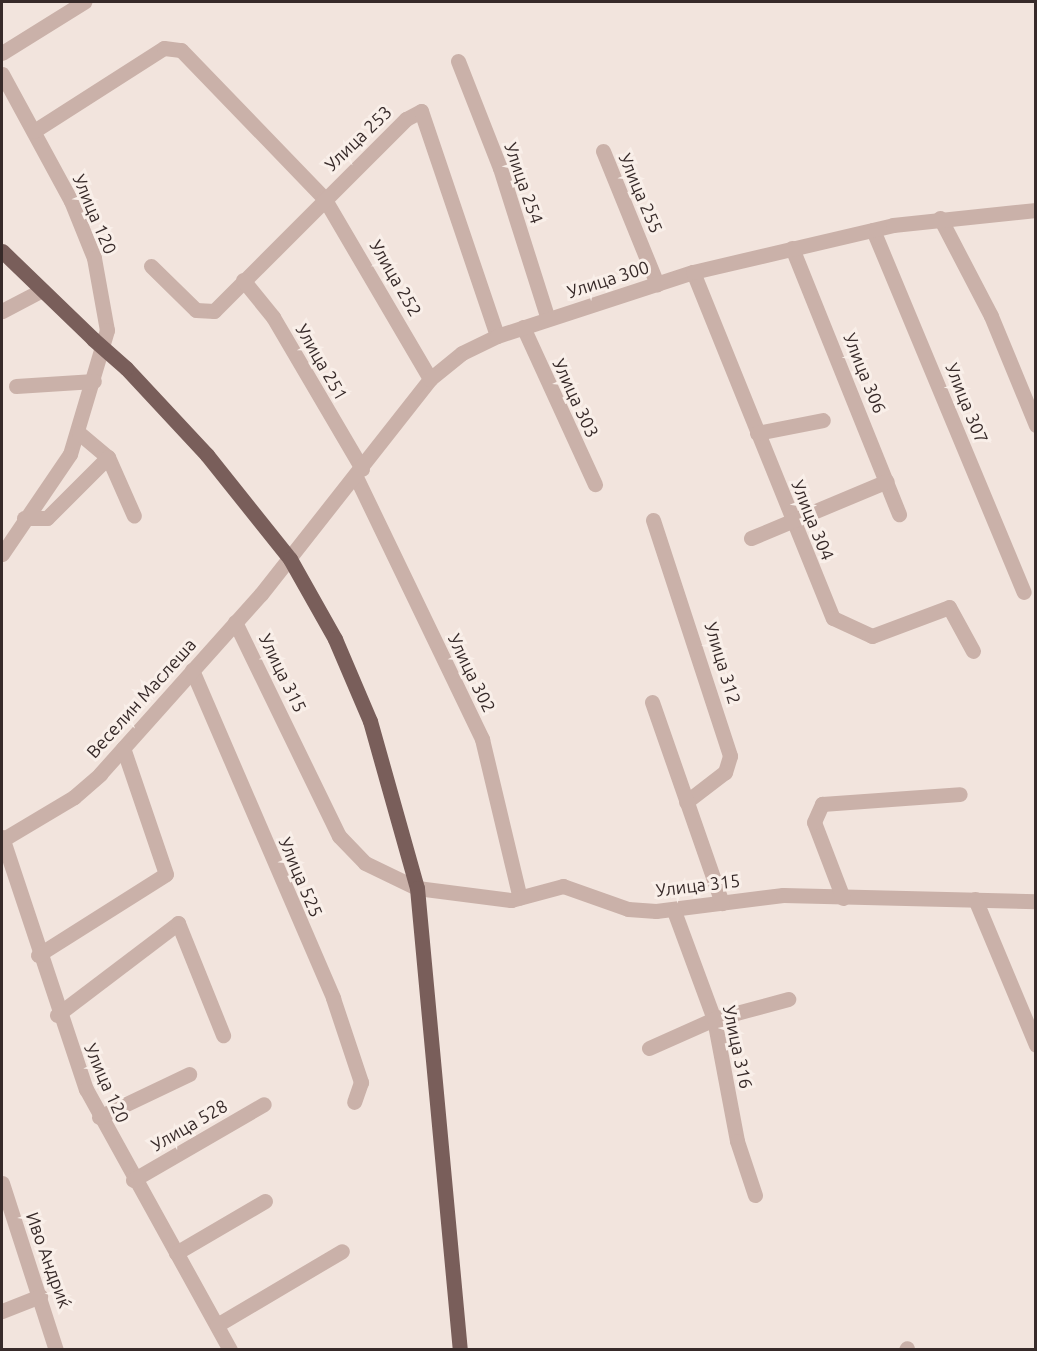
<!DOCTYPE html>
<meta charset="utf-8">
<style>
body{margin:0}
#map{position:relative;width:1037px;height:1351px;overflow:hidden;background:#f2e4dd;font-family:Ubuntu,sans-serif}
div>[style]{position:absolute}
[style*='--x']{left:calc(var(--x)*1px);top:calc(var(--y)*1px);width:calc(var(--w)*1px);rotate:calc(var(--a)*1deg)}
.minor>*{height:15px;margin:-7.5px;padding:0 7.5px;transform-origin:7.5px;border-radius:7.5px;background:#cab1a9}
.major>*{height:15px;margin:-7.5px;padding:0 7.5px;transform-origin:7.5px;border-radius:7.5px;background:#795e5a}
.major-bridge>*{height:15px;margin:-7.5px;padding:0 7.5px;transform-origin:7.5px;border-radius:7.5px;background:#795e5a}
span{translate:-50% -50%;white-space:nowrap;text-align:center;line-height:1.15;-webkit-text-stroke:6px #f9efe9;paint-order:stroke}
.street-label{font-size:18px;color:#372a29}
.frame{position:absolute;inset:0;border:3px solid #372a29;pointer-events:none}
</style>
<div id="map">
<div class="minor">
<i style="--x:2;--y:53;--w:97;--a:-31.9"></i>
<i style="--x:458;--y:61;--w:115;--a:68.6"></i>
<i style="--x:500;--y:168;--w:158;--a:72.4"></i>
<i style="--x:2;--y:74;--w:145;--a:61.5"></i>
<i style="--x:71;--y:201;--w:61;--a:68"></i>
<i style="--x:94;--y:258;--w:73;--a:79.8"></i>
<i style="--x:107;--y:330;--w:129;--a:106.6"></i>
<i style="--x:70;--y:454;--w:121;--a:124.2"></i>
<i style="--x:34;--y:131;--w:154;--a:-32.6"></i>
<i style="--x:164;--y:48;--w:17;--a:7"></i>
<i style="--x:181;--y:50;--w:206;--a:46"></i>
<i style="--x:324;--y:198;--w:210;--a:59.6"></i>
<i style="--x:603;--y:151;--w:144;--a:67.9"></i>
<i style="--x:940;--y:218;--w:110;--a:62.5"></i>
<i style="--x:991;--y:316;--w:118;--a:67.6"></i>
<i style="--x:873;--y:230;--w:392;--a:67.4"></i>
<i style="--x:792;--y:248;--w:287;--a:68.1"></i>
<i style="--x:151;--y:266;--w:63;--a:44.4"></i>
<i style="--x:196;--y:310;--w:18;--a:3"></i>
<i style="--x:214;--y:311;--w:272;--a:-45"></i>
<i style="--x:406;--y:119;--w:17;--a:-28"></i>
<i style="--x:421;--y:111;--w:237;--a:71.3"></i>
<i style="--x:693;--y:272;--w:373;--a:68"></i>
<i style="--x:833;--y:618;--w:43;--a:24.8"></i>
<i style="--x:872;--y:636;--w:82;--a:-20.6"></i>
<i style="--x:949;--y:607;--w:50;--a:61.4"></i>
<i style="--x:243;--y:280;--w:48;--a:51"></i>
<i style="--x:273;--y:317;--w:176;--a:59.6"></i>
<i style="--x:2;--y:311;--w:45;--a:-27.7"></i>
<i style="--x:523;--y:327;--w:173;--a:65.4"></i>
<i style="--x:16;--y:386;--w:78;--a:-3.7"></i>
<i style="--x:79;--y:433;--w:38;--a:40"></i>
<i style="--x:108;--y:457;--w:64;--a:66.2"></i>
<i style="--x:757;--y:433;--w:67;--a:-11.1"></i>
<i style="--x:356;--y:477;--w:291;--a:64.3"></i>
<i style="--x:482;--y:739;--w:163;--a:76.6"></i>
<i style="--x:24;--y:518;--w:23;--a:0"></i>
<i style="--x:47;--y:518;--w:86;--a:-45"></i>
<i style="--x:653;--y:520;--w:248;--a:71.9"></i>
<i style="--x:730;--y:756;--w:17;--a:107"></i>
<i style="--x:725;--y:772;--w:49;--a:142.4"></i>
<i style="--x:751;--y:538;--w:147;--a:-22.7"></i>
<i style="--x:235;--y:622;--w:238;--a:64.1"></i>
<i style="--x:339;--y:836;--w:37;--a:46"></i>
<i style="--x:365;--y:863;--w:58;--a:25.7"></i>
<i style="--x:417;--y:888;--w:95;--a:7.3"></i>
<i style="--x:511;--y:900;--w:54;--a:-15.1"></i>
<i style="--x:563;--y:886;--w:69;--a:19.5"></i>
<i style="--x:628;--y:909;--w:28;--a:4"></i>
<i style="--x:656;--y:911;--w:128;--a:-7.2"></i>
<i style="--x:783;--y:895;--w:253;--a:1.4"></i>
<i style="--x:192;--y:670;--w:357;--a:66.7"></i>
<i style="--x:333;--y:998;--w:89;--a:71.6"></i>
<i style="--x:361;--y:1082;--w:21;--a:109"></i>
<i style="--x:652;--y:702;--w:213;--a:70.8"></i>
<i style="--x:2;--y:837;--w:266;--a:71.6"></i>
<i style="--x:86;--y:1089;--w:298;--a:61.1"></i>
<i style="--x:2;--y:840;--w:84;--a:-30.8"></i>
<i style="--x:74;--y:797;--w:35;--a:-41"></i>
<i style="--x:100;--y:774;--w:241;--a:-48.2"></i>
<i style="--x:261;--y:594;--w:273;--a:-51.8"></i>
<i style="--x:430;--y:379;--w:41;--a:-39.1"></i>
<i style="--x:462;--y:353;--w:39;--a:-26"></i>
<i style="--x:497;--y:336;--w:206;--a:-18.1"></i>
<i style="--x:693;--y:272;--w:205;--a:-13.2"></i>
<i style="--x:893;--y:225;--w:144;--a:-6"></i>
<i style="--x:843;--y:898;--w:81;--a:-110.9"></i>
<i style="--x:814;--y:822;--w:20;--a:-66"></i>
<i style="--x:822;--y:804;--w:138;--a:-4.1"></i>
<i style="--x:975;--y:899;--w:158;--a:67.3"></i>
<i style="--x:674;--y:911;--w:115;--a:69.7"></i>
<i style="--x:714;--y:1019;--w:124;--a:79.3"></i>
<i style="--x:737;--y:1141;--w:57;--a:71.6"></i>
<i style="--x:38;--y:955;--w:151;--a:-32.3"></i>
<i style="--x:166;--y:874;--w:133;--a:-108.8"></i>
<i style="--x:57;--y:1015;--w:152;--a:-37.2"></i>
<i style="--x:178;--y:923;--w:121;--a:68.1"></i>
<i style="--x:649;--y:1048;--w:71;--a:-24"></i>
<i style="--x:714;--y:1019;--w:77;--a:-15.1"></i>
<i style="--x:99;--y:1117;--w:100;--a:-25.5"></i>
<i style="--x:133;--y:1180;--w:151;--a:-30.1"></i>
<i style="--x:2;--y:1183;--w:176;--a:72.1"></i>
<i style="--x:176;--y:1253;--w:103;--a:-30.3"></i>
<i style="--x:2;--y:1311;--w:41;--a:-21.5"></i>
<i style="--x:217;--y:1325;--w:145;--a:-30.6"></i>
<i style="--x:906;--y:1350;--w:2;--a:-63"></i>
</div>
<div class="major">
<i style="--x:2;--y:251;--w:127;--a:44"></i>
<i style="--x:126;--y:368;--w:119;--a:47"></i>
<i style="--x:207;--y:455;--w:133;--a:51.4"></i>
<i style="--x:290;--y:559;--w:92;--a:60.6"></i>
<i style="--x:335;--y:639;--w:89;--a:66.9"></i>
<i style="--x:370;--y:721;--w:173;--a:74.3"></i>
<i style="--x:417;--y:888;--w:464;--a:84.7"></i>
</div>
<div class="major-bridge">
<i style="--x:93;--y:339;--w:44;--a:41.3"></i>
</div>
<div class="street-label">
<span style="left:358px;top:138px;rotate:-44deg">Улица 253</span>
<span style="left:524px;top:183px;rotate:71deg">Улица 254</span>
<span style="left:641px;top:193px;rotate:67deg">Улица 255</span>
<span style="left:95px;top:214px;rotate:67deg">Улица 120</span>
<span style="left:396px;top:278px;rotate:60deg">Улица 252</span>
<span style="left:608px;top:279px;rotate:-18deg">Улица 300</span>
<span style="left:322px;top:362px;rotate:60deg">Улица 251</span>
<span style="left:865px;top:373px;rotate:68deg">Улица 306</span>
<span style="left:576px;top:398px;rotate:65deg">Улица 303</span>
<span style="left:967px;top:403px;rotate:68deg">Улица 307</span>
<span style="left:813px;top:520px;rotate:68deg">Улица 304</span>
<span style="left:723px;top:663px;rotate:73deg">Улица 312</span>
<span style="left:283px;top:673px;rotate:64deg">Улица 315</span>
<span style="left:472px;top:673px;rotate:64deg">Улица 302</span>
<span style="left:141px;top:698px;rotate:-48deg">Веселин Маслеша</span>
<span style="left:301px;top:877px;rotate:67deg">Улица 525</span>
<span style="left:698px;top:885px;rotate:-7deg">Улица 315</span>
<span style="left:738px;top:1047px;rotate:78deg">Улица 316</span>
<span style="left:107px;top:1083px;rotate:66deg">Улица 120</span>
<span style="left:189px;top:1125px;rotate:-30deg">Улица 528</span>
<span style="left:49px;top:1260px;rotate:70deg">Иво Андриќ</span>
</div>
<div class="frame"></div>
</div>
